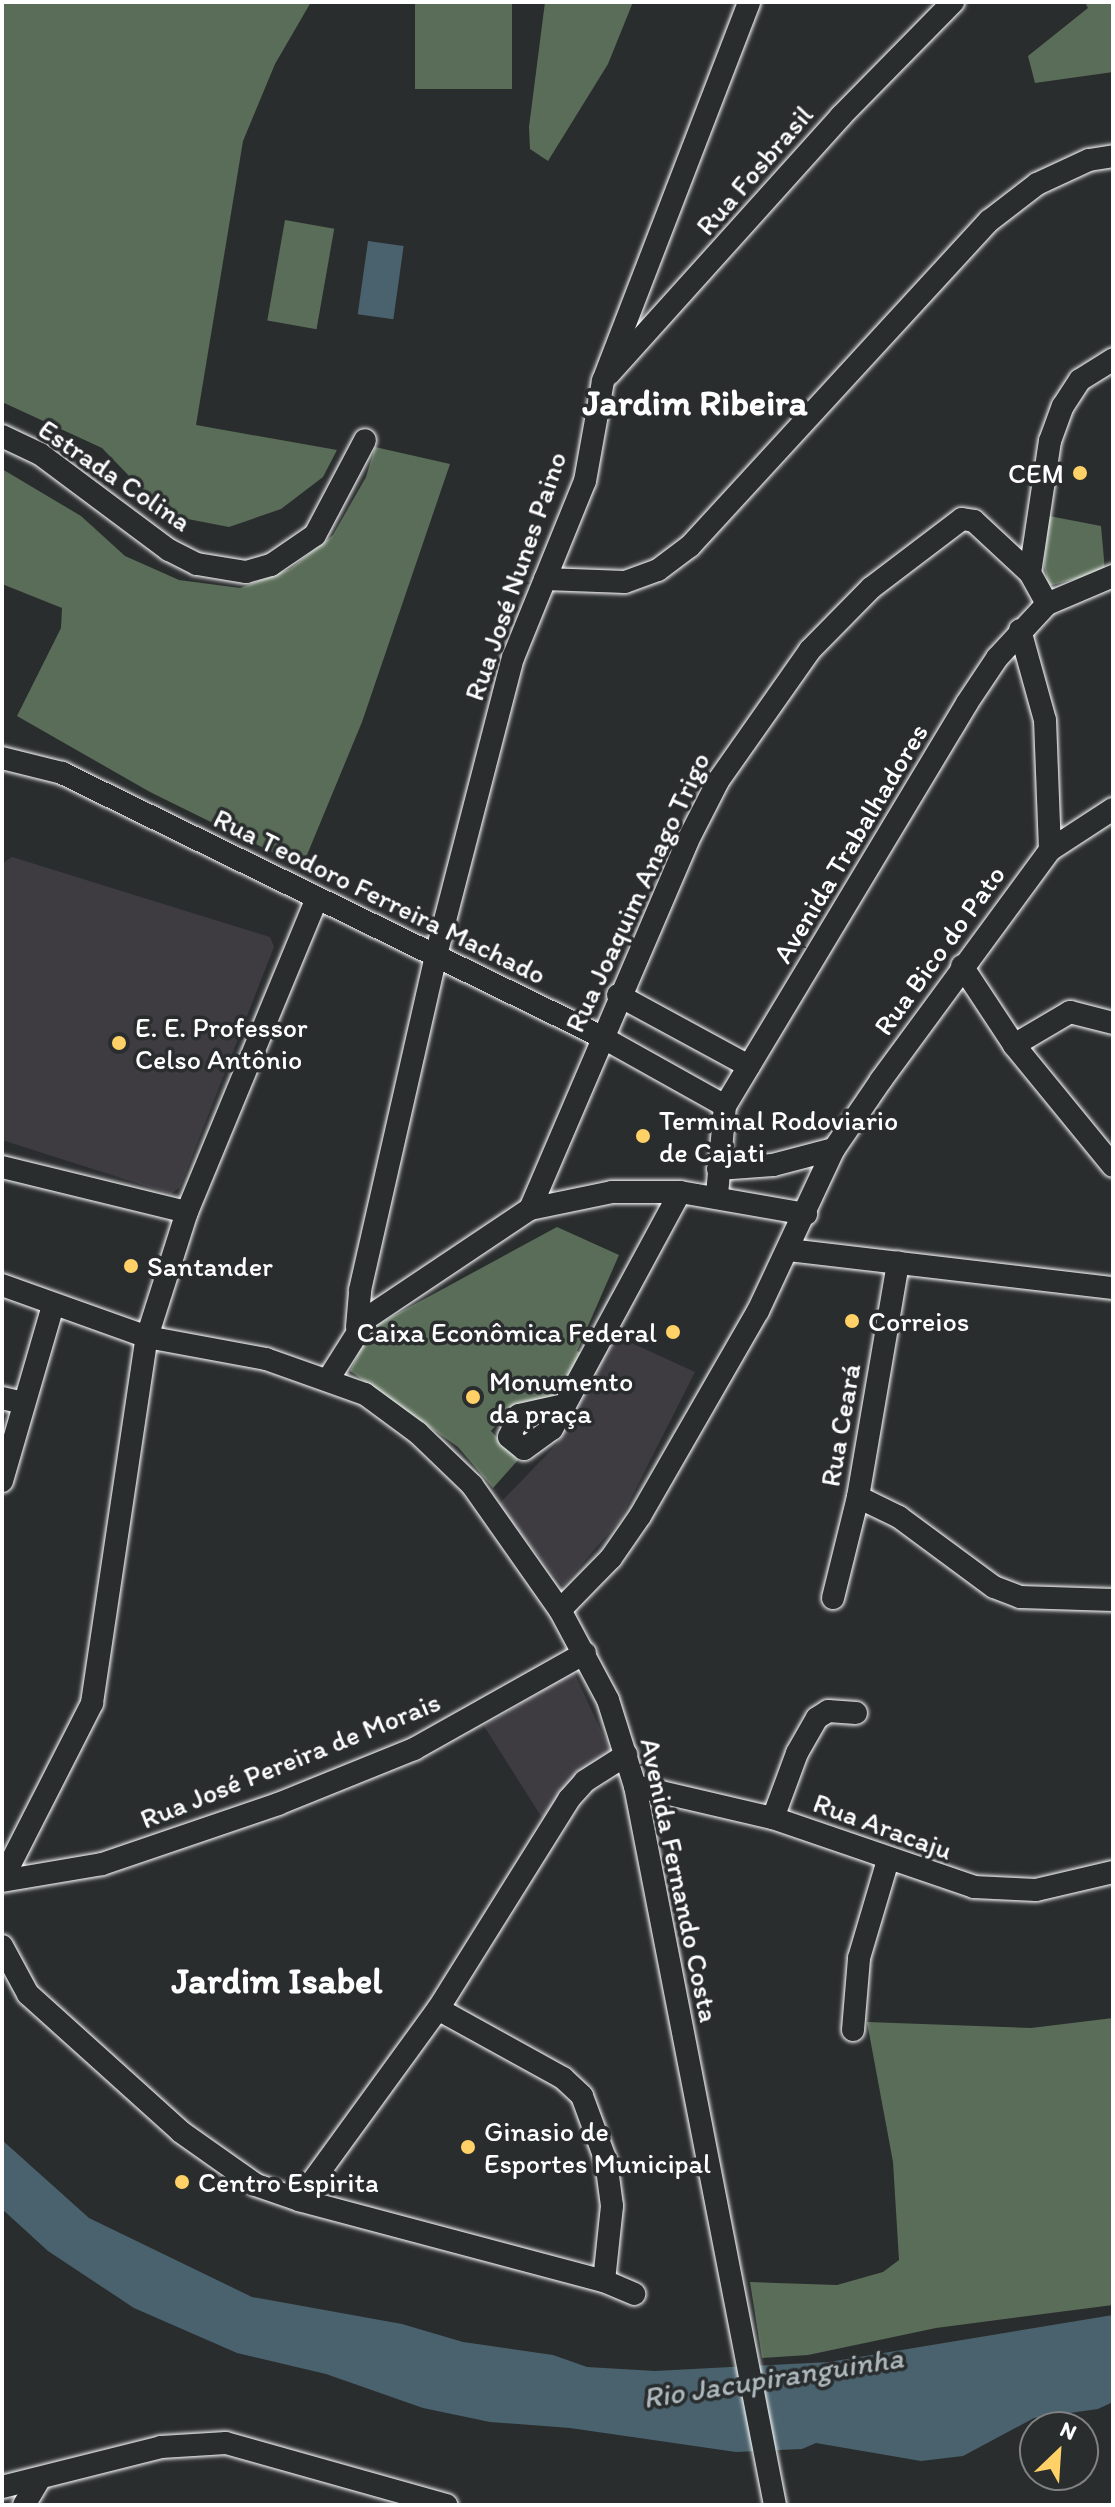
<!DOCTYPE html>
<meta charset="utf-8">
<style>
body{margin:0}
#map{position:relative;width:1115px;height:2507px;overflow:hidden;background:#2a2d2e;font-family:Itim,sans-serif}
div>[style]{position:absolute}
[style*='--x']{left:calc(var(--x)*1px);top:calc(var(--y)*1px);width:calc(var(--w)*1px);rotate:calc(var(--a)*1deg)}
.built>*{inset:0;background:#3e3c41}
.green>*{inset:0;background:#5a6d58;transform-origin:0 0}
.water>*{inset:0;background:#49626d;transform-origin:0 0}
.roads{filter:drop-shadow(0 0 2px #fff) drop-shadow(0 0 2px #fff)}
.minor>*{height:22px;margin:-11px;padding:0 11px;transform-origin:11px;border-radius:11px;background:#2a2d2e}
.dots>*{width:22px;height:22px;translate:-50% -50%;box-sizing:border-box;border:4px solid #2a2d2e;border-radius:50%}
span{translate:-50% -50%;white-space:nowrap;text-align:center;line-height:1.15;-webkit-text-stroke:7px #2a2d2e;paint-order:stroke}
.street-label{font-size:28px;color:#fff}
.poi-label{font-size:28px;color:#fff}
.right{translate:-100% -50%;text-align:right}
.left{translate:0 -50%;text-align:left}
.water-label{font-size:30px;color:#adb8bd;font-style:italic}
.district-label{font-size:36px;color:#fff;font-weight:700}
.frame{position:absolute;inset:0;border:4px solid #fff;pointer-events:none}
.north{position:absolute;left:1019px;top:2411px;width:80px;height:80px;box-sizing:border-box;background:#2a2d2e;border:2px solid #7f8182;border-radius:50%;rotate:25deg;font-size:22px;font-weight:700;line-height:32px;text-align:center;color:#fff}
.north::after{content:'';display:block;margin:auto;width:28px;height:36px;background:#ffd166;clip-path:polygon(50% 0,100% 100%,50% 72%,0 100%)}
</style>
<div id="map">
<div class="built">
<i style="clip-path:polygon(12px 857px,270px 937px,274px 947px,180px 1187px,171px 1194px,2px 1140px,2px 864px)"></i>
<i style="clip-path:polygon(614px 1335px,695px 1372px,620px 1520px,563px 1586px,498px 1505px,556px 1445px)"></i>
<i style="clip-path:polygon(574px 1672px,614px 1759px,546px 1824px,484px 1726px)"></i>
</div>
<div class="green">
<i style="clip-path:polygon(2px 2px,311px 2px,275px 64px,243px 141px,196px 425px,337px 450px,323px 477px,281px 509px,229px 527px,167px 515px,102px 448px,2px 402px)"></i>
<i style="left:415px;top:2px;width:97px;height:87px"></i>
<i style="clip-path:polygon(545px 2px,633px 2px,608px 64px,548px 161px,530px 149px,529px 127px)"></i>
<i style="clip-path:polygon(1085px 2px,1113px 2px,1113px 72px,1035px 83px,1028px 56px,1088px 8px)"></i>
<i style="left:285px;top:220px;width:50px;height:102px;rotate:10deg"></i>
<i style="clip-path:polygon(375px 447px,450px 464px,362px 722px,302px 867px,150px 792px,17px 716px,61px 628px,62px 608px,2px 584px,2px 469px,81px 516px,125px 556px,179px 580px,240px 588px,290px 569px,333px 535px,366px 477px)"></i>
<i style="clip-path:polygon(1049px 516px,1101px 526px,1105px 571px,1049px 586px,1044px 566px)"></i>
<i style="clip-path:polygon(557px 1227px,619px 1255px,577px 1351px,586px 1355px,558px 1401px,510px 1409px,491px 1431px,518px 1460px,493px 1488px,458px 1447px,350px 1371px,371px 1328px)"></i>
<i style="clip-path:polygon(1113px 2018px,1113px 2305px,936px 2328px,808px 2355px,762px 2358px,750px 2282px,837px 2285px,883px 2272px,899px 2260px,893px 2162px,867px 2022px,1031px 2028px)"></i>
</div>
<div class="water">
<i style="left:368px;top:241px;width:36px;height:74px;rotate:8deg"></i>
<i style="clip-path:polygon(2px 2140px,89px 2218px,252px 2297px,402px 2324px,463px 2342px,553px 2355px,587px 2367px,655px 2371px,829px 2362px,1113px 2315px,1113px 2402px,1098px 2409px,1034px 2418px,963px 2456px,921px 2461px,816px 2443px,802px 2449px,736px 2452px,570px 2428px,490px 2422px,423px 2408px,326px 2374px,237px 2353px,134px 2308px,48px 2251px,2px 2209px)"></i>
</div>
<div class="roads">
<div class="minor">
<i style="--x:609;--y:374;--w:347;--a:-48"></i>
<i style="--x:841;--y:116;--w:160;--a:-45.5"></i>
<i style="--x:2;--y:436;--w:42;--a:25.3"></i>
<i style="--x:40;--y:454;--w:161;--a:36.7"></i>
<i style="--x:169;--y:550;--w:31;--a:27"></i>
<i style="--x:197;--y:564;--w:50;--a:9.3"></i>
<i style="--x:246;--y:572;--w:26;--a:-16"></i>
<i style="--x:271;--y:565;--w:53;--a:-34.3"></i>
<i style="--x:315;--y:535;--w:107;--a:-62.2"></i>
<i style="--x:1030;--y:573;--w:134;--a:-81.4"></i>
<i style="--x:1050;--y:441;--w:37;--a:-70"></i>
<i style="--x:1063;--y:406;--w:31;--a:-57"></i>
<i style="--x:1080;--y:380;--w:39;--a:-32"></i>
<i style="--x:545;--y:579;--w:80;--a:2.1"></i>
<i style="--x:625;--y:582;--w:35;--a:-20"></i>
<i style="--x:658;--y:570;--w:40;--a:-37"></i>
<i style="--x:690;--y:546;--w:442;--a:-47.4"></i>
<i style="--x:989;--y:221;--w:61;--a:-37.6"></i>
<i style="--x:1037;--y:184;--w:57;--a:-24.8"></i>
<i style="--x:1089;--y:160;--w:24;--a:-9"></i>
<i style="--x:1020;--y:630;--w:93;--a:74.5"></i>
<i style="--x:1045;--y:720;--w:130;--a:87.8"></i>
<i style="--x:2;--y:758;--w:62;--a:14"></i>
<i style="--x:62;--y:773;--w:599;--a:26.05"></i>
<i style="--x:600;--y:1036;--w:143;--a:29.2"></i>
<i style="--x:962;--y:966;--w:95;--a:56.6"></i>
<i style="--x:1014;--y:1045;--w:156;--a:50.7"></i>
<i style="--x:618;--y:995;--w:149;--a:28.5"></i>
<i style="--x:1014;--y:1045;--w:65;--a:-30.5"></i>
<i style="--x:1070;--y:1012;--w:44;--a:14.3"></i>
<i style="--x:2;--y:1167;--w:190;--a:13.7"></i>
<i style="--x:718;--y:1169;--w:55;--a:-4.2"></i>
<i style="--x:773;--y:1165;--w:63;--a:-14.7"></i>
<i style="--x:717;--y:1195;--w:89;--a:-84.9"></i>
<i style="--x:725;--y:1106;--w:470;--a:-59"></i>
<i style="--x:967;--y:703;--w:54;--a:-56.3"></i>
<i style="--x:997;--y:658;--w:74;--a:-47.2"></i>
<i style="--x:1047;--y:604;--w:72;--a:-23"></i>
<i style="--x:530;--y:1209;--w:401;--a:-66.8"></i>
<i style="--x:688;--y:840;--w:66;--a:-63"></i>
<i style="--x:718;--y:781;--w:160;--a:-54.9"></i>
<i style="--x:810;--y:650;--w:87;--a:-45.5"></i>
<i style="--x:871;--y:588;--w:114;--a:-37.2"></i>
<i style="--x:962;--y:519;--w:12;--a:9"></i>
<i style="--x:974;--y:521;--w:76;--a:42.9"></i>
<i style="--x:1030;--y:573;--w:35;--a:61"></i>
<i style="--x:789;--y:1250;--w:326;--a:6.7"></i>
<i style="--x:2;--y:1285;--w:154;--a:19.7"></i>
<i style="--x:147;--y:1337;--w:121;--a:10.5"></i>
<i style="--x:266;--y:1359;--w:105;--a:19.5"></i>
<i style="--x:365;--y:1394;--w:66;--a:36.3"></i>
<i style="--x:418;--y:1433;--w:75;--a:43.9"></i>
<i style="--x:472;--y:1485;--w:153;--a:54.9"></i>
<i style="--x:560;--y:1610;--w:102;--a:61.9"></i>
<i style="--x:608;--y:1700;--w:90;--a:72.6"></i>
<i style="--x:635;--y:1786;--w:733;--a:78.98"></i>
<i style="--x:357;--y:1327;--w:37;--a:-85"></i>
<i style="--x:360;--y:1290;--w:344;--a:-77.2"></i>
<i style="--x:436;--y:955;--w:307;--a:-75.5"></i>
<i style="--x:513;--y:658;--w:191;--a:-67.9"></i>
<i style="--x:585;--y:481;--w:102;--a:-79.8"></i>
<i style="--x:603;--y:381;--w:406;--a:-68.9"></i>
<i style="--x:329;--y:1378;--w:71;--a:-57.7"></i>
<i style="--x:367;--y:1318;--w:196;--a:-33.8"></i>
<i style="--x:530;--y:1209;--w:84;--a:-11.7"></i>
<i style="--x:612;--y:1192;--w:68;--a:0"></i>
<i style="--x:680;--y:1192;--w:128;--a:9.9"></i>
<i style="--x:2;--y:1398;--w:22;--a:13"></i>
<i style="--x:564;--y:1405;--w:46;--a:167.5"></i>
<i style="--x:519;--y:1415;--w:24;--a:114"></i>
<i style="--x:509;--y:1437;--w:19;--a:39"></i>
<i style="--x:524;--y:1449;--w:34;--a:-36"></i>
<i style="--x:552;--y:1429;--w:269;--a:-61.6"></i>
<i style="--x:2;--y:1481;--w:182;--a:-73.8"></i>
<i style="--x:858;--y:1497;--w:46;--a:26"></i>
<i style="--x:899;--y:1517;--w:118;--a:36.4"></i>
<i style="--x:994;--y:1587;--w:28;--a:21"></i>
<i style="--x:1020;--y:1597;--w:93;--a:1.8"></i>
<i style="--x:833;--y:1598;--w:104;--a:-76.1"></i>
<i style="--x:858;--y:1497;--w:238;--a:-80.3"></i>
<i style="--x:560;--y:1610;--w:73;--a:-45.6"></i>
<i style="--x:611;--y:1558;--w:51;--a:-55.4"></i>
<i style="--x:640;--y:1516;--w:237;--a:-60.1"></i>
<i style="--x:758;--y:1311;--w:179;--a:-64.9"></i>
<i style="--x:834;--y:1149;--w:83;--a:-55.7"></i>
<i style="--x:881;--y:1080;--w:285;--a:-53.7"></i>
<i style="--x:1050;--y:850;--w:75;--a:-33.1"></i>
<i style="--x:635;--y:1786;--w:142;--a:13.1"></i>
<i style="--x:773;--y:1818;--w:213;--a:18.9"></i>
<i style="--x:974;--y:1887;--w:62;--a:2.8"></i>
<i style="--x:1036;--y:1890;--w:79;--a:-13.2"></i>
<i style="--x:773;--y:1818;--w:69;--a:-69.7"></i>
<i style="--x:797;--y:1753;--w:40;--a:-60.3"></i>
<i style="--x:817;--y:1718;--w:13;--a:-32"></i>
<i style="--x:828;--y:1711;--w:28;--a:4"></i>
<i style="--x:2;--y:1880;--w:199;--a:-63"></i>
<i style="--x:92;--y:1703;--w:370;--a:-81.5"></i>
<i style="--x:147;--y:1337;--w:131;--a:-72.3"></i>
<i style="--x:187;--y:1212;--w:338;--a:-67.5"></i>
<i style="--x:2;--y:1881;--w:101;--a:-9.6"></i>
<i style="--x:102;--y:1864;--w:186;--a:-18.8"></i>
<i style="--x:278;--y:1804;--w:147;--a:-22"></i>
<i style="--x:414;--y:1749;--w:196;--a:-29.3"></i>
<i style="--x:2;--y:1946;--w:55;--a:61.6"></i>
<i style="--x:28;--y:1994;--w:206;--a:42"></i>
<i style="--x:181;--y:2132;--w:92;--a:35.2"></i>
<i style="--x:256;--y:2185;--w:46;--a:19.2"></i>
<i style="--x:299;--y:2200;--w:236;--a:-54"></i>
<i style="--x:438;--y:2009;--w:248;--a:-58"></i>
<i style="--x:569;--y:1799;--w:24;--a:-48"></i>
<i style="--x:585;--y:1781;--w:49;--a:-32.4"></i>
<i style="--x:438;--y:2009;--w:143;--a:28.9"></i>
<i style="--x:563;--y:2078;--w:26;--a:43"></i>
<i style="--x:582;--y:2096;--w:69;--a:69.7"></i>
<i style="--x:606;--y:2161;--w:45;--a:82.4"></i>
<i style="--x:612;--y:2206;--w:75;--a:96.1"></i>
<i style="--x:853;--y:2030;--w:72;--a:-85.2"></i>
<i style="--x:859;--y:1958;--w:102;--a:-73.5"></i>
<i style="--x:299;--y:2200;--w:316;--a:14.9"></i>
<i style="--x:604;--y:2281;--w:33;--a:23"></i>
<i style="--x:2;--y:2487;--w:164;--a:-14.1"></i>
<i style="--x:161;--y:2447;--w:65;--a:-3.5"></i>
<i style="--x:226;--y:2443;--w:229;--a:15.7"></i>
<i style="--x:24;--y:2505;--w:31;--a:-59"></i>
</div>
</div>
<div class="dots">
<i style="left:1080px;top:473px;background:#ffd166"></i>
<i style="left:119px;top:1043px;background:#ffd166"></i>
<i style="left:643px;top:1136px;background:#ffd166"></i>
<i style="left:131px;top:1266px;background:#ffd166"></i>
<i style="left:852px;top:1321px;background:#ffd166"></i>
<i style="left:673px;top:1332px;background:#ffd166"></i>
<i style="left:473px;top:1397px;background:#ffd166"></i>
<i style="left:468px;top:2147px;background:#ffd166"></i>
<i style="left:182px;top:2182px;background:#ffd166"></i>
</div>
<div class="street-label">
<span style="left:754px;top:170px;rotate:-49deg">Rua Fosbrasil</span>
<span style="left:115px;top:475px;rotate:34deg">Estrada Colina</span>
<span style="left:515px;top:576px;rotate:-71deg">Rua José Nunes Paino</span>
<span style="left:850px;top:843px;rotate:-59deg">Avenida Trabalhadores</span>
<span style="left:637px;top:892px;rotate:-65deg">Rua Joaquim Anago Trigo</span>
<span style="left:380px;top:896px;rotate:26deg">Rua Teodoro Ferreira Machado</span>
<span style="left:939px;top:950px;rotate:-54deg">Rua Bico do Pato</span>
<span style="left:840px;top:1425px;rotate:-80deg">Rua Ceará</span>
<span style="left:290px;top:1760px;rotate:-22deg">Rua José Pereira de Morais</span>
<span style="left:883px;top:1826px;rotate:20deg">Rua Aracaju</span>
<span style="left:680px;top:1880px;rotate:78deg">Avenida Fernando Costa</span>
</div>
<div class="poi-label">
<span class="right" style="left:1064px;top:473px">CEM</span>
<span class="left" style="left:135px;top:1043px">E. E. Professor<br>Celso Antônio</span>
<span class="left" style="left:659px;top:1136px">Terminal Rodoviario<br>de Cajati</span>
<span class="left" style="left:147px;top:1266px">Santander</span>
<span class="left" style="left:868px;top:1321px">Correios</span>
<span class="right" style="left:657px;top:1332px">Caixa Econômica Federal</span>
<span class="left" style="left:489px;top:1397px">Monumento<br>da praça</span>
<span class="left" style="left:484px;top:2147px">Ginasio de<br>Esportes Municipal</span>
<span class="left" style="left:198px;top:2182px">Centro Espirita</span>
</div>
<div class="water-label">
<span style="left:773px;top:2378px;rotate:-9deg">Rio Jacupiranguinha</span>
</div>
<div class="district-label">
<span style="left:695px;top:403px">Jardim Ribeira</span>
<span style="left:277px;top:1981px">Jardim Isabel</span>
</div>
<div class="frame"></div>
<div class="north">N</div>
</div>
